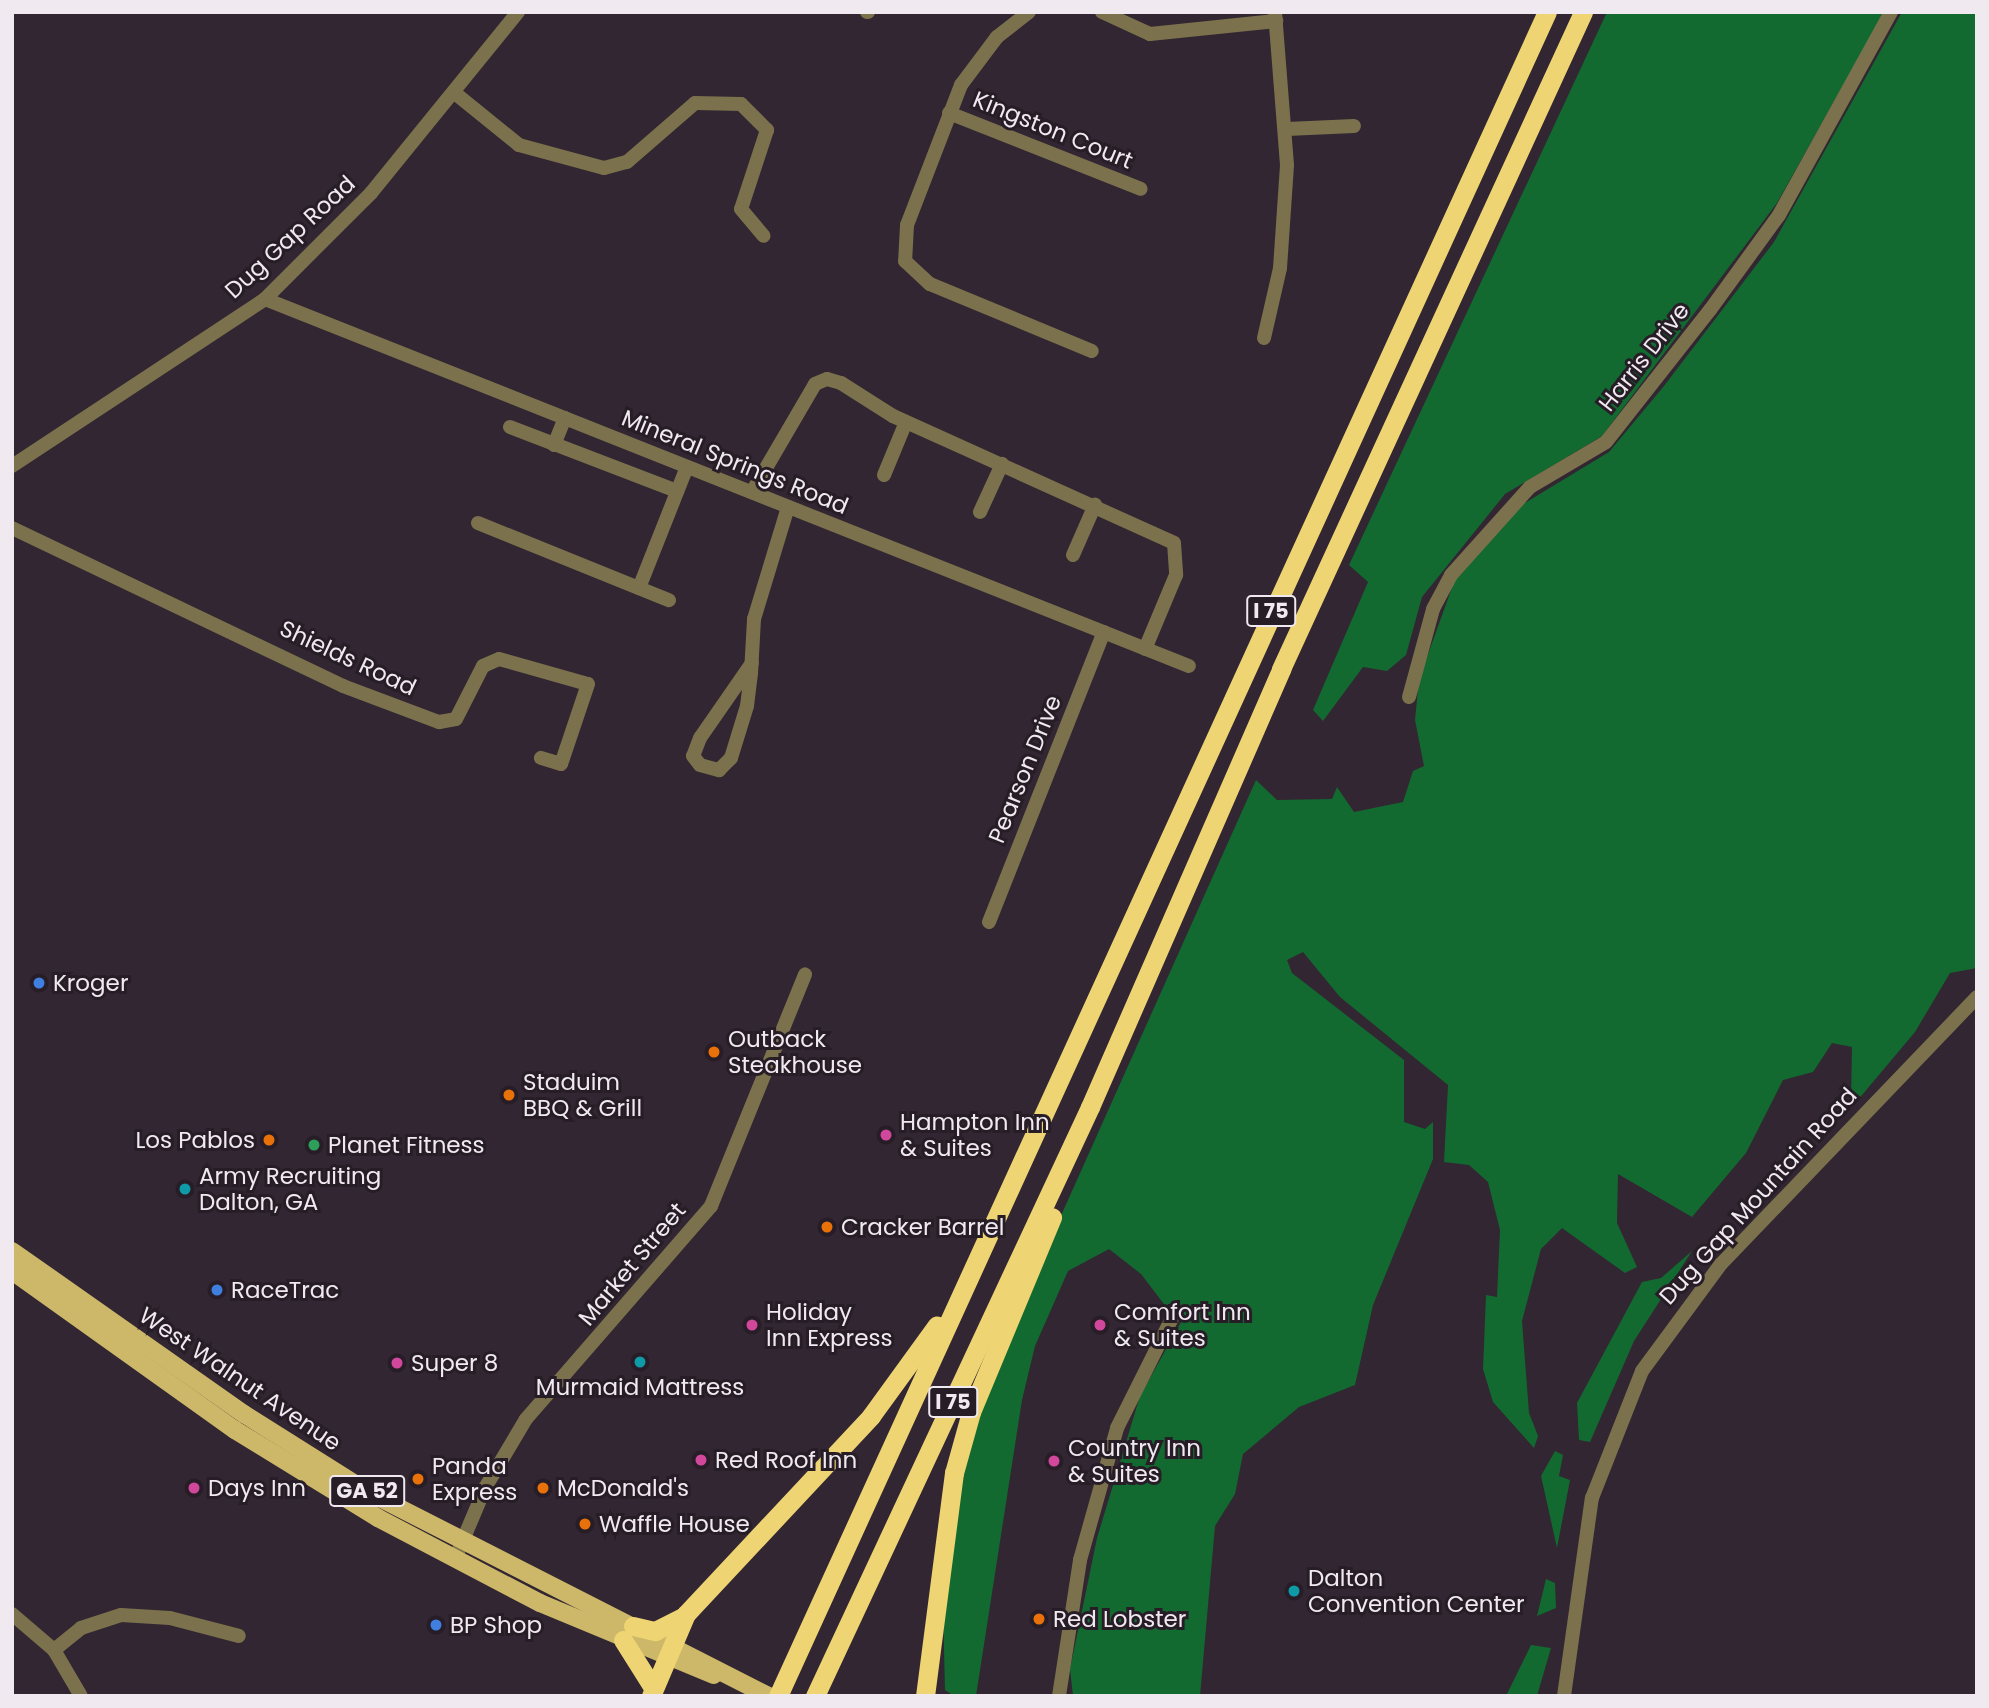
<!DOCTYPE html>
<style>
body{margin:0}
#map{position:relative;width:1989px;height:1708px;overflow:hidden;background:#312631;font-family:Poppins,sans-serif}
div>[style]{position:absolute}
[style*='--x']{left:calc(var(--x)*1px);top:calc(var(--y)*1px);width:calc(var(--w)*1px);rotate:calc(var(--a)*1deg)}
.forest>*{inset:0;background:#126a30}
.minor>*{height:14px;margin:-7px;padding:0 7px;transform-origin:7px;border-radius:7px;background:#7b714c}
.major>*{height:18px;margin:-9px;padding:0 9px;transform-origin:9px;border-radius:9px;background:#cdb869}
.highway>*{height:19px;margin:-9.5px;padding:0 9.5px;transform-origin:9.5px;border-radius:9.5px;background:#eed473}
.dots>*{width:19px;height:19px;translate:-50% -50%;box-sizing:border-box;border:4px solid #271d27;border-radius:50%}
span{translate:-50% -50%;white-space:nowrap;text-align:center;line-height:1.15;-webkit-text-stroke:6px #271d27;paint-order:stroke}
.shield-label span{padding:2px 5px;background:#271d27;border:2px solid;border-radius:5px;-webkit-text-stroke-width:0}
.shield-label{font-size:21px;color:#f0e9f0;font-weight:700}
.street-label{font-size:23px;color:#f0e9f0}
.poi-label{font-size:23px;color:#f0e9f0}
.left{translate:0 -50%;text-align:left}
.right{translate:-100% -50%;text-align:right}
.frame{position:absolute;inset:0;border:14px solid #f0e9f0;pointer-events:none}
</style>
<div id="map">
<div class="forest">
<i style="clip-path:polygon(1607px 12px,1884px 12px,1777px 203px,1602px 436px,1505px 494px,1422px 597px,1406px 655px,1387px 671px,1363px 667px,1323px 721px,1313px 710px,1368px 582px,1349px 565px)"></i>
<i style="clip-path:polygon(1902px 12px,1977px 12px,1977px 968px,1950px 973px,1915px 1032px,1857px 1101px,1851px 1097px,1852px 1047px,1832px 1043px,1813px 1072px,1783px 1080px,1746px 1153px,1692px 1217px,1618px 1174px,1617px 1223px,1637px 1267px,1625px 1273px,1562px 1228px,1541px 1249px,1522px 1321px,1529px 1413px,1538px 1436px,1534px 1448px,1493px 1402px,1483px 1369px,1486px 1295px,1497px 1297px,1500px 1230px,1488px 1182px,1469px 1165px,1444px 1162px,1448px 1085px,1340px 997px,1303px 952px,1287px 960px,1292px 973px,1404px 1060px,1404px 1122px,1425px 1129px,1433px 1122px,1433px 1159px,1373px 1305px,1355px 1385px,1299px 1407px,1243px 1454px,1235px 1494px,1215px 1526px,1200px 1696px,1073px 1696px,1070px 1669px,1097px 1538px,1140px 1396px,1185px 1315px,1170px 1312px,1141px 1274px,1109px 1249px,1068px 1271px,1035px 1346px,1022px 1400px,976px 1696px,954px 1696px,945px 1690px,943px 1609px,950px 1519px,991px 1372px,1256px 780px,1277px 800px,1332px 799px,1337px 787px,1354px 812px,1403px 802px,1413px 771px,1424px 766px,1415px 720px,1419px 679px,1454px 582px,1520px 506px,1609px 452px,1664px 386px,1774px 242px)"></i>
<i style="clip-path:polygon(1692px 1251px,1634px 1341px,1590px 1442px,1579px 1440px,1577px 1403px,1642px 1282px,1661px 1278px)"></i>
<i style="clip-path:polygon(1555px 1451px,1563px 1455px,1559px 1476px,1570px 1480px,1557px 1548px,1541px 1476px)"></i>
<i style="clip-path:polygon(1546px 1579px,1555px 1583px,1556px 1608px,1537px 1616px)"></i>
<i style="clip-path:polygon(1531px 1645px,1551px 1648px,1537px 1696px,1506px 1696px)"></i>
</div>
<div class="minor">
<i style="--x:867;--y:12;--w:1;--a:0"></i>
<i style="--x:1029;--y:12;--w:41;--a:142"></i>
<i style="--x:997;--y:37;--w:60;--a:126.9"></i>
<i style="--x:961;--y:85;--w:150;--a:111.1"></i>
<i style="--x:907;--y:225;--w:36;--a:93"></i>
<i style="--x:905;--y:261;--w:34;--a:43"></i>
<i style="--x:930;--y:284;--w:175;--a:22.5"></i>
<i style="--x:1102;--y:12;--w:53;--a:24.6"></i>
<i style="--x:1150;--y:34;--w:127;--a:-5.9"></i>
<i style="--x:456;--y:94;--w:81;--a:39"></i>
<i style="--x:519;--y:145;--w:88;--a:15.1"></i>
<i style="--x:604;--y:168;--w:24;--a:-15"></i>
<i style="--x:627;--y:162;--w:90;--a:-40.9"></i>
<i style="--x:695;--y:103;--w:46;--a:1.2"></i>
<i style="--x:741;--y:104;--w:37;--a:45"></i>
<i style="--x:767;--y:130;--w:83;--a:108.2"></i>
<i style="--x:741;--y:209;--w:35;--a:50"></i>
<i style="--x:949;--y:113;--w:206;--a:21.6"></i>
<i style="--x:1287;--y:129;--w:67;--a:-2.6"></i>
<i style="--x:265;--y:299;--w:994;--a:21.66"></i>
<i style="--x:1264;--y:338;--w:72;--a:-77.1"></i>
<i style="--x:1280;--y:268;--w:103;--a:-86.1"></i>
<i style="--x:1287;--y:165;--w:153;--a:-94.5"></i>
<i style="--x:510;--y:427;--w:179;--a:21"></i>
<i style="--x:554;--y:445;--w:29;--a:-68"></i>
<i style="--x:12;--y:466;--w:303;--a:-33.4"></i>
<i style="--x:265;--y:299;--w:150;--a:-45"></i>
<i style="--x:371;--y:193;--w:233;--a:-50.9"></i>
<i style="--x:884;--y:475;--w:57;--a:-67.5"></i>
<i style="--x:752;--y:492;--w:125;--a:-59.7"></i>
<i style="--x:815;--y:384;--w:13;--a:-23"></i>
<i style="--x:827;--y:379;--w:15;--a:16"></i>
<i style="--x:841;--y:383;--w:62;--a:32.4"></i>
<i style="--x:893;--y:416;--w:308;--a:24.3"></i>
<i style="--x:1174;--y:543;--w:32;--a:86"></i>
<i style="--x:1176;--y:575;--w:80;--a:112.7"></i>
<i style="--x:980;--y:512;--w:53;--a:-65.4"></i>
<i style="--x:478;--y:523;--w:206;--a:22"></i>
<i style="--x:12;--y:528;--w:367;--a:25.5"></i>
<i style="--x:343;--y:686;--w:103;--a:20.6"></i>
<i style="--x:439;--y:722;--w:17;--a:-10"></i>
<i style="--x:456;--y:719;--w:59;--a:-63"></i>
<i style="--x:483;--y:666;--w:17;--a:-24"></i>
<i style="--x:499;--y:659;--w:92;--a:15.7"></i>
<i style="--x:588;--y:684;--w:84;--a:108.6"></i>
<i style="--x:561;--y:764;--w:21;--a:-163"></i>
<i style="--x:1073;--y:555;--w:55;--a:-66.3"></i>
<i style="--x:639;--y:588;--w:130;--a:-68.4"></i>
<i style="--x:752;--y:663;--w:91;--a:124.7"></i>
<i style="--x:700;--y:738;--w:19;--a:111"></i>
<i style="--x:693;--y:756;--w:11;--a:52"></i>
<i style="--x:700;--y:765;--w:20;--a:15"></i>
<i style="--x:719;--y:770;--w:17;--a:-45"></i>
<i style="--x:731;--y:758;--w:54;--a:-72.9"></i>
<i style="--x:747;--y:706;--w:33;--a:-83"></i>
<i style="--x:751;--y:673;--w:54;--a:-86.8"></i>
<i style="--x:754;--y:619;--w:117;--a:-73.1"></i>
<i style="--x:1409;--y:697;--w:91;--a:-74.7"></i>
<i style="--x:1433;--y:609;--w:38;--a:-62"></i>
<i style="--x:1451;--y:575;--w:118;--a:-48.1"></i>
<i style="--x:1530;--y:487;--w:88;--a:-30.6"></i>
<i style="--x:1606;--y:442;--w:168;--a:-51.8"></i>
<i style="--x:1710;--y:310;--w:117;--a:-54"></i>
<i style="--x:1779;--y:215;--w:232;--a:-61.1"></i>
<i style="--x:989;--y:922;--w:312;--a:-68.4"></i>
<i style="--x:455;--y:1559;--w:77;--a:-67.1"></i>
<i style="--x:485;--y:1488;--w:80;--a:-59.3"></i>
<i style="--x:526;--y:1419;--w:282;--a:-49"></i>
<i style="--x:711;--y:1206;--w:250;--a:-67.9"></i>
<i style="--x:12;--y:1614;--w:55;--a:40.6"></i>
<i style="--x:54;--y:1650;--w:53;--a:59.6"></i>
<i style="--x:54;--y:1650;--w:35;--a:-39"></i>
<i style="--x:81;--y:1628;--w:42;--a:-18"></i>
<i style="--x:121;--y:1615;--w:49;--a:3.5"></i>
<i style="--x:170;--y:1618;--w:71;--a:14.6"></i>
<i style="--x:1059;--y:1696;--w:138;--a:-81.2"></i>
<i style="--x:1080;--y:1560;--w:137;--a:-74.3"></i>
<i style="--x:1117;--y:1428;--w:125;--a:-63.4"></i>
<i style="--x:1564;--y:1696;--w:200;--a:-82"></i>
<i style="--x:1592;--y:1498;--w:136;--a:-68.5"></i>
<i style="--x:1642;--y:1371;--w:133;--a:-53.6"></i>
<i style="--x:1721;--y:1264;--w:370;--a:-46.2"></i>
</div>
<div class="major">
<i style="--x:12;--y:1251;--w:284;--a:35.1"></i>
<i style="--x:244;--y:1414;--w:146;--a:32.2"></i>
<i style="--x:368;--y:1492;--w:449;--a:27"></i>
<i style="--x:12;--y:1271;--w:274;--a:35.5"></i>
<i style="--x:235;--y:1430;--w:168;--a:31.6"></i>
<i style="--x:378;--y:1518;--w:183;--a:27.7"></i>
<i style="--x:540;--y:1603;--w:188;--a:22.5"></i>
</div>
<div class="highway">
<i style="--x:633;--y:1626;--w:23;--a:13"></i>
<i style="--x:655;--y:1631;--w:30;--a:-27"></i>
<i style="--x:623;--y:1640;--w:54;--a:57.8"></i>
<i style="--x:651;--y:1696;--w:89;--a:-66.9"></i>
<i style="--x:686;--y:1614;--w:271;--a:-46.9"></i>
<i style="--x:871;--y:1416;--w:112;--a:-54"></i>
<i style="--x:778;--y:1696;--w:1851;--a:-65.46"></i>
<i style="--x:815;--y:1696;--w:650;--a:-64.97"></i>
<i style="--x:1090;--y:1107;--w:478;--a:-66.4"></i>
<i style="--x:1281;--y:669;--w:723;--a:-65.31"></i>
<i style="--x:925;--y:1696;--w:225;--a:-82.6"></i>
<i style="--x:954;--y:1473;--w:63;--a:-74.4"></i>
<i style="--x:971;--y:1412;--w:211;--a:-67.4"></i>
</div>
<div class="dots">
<i style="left:39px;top:983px;background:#3f7fe0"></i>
<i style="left:714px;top:1052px;background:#e8710a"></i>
<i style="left:509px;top:1095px;background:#e8710a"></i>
<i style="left:886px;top:1135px;background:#d1479c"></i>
<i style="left:269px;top:1140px;background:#e8710a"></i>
<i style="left:314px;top:1145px;background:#2e9e5b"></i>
<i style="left:185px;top:1189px;background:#0f9aa8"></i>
<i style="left:827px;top:1227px;background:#e8710a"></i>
<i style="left:217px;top:1290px;background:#3f7fe0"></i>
<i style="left:752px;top:1325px;background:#d1479c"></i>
<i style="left:1100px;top:1325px;background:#d1479c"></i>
<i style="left:640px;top:1362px;background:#0f9aa8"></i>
<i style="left:397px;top:1363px;background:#d1479c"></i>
<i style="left:701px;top:1460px;background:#d1479c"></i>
<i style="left:1054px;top:1461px;background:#d1479c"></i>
<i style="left:418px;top:1479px;background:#e8710a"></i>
<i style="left:194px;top:1488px;background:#d1479c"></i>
<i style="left:543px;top:1488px;background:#e8710a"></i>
<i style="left:585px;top:1524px;background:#e8710a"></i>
<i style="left:1294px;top:1591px;background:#0f9aa8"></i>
<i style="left:1039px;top:1619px;background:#e8710a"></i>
<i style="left:436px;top:1625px;background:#3f7fe0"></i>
</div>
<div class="shield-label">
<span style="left:1271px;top:611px">I 75</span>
<span style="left:953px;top:1402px">I 75</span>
<span style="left:367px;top:1491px">GA 52</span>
</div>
<div class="street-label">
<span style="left:1053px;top:130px;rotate:22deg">Kingston Court</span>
<span style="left:290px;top:237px;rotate:-43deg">Dug Gap Road</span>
<span style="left:1644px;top:357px;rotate:-52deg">Harris Drive</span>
<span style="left:735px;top:462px;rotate:22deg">Mineral Springs Road</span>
<span style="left:348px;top:658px;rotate:25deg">Shields Road</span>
<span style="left:1025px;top:769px;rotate:-68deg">Pearson Drive</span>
<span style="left:1758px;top:1196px;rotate:-48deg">Dug Gap Mountain Road</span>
<span style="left:632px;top:1264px;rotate:-50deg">Market Street</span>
<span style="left:240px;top:1379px;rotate:34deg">West Walnut Avenue</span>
</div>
<div class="poi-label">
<span class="left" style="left:53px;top:983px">Kroger</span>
<span class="left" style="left:728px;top:1052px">Outback<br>Steakhouse</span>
<span class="left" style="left:523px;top:1095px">Staduim<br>BBQ &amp; Grill</span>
<span class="left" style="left:900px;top:1135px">Hampton Inn<br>&amp; Suites</span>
<span class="right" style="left:255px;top:1140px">Los Pablos</span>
<span class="left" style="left:328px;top:1145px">Planet Fitness</span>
<span class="left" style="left:199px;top:1189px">Army Recruiting<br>Dalton, GA</span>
<span class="left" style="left:841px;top:1227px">Cracker Barrel</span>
<span class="left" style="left:231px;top:1290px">RaceTrac</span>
<span class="left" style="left:766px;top:1325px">Holiday<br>Inn Express</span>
<span class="left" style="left:1114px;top:1325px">Comfort Inn<br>&amp; Suites</span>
<span class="left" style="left:411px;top:1363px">Super 8</span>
<span style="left:640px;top:1387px">Murmaid Mattress</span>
<span class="left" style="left:1068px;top:1461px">Country Inn<br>&amp; Suites</span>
<span class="left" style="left:715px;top:1460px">Red Roof Inn</span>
<span class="left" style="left:432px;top:1479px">Panda<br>Express</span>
<span class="left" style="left:208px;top:1488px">Days Inn</span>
<span class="left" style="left:557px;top:1488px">McDonald's</span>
<span class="left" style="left:599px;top:1524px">Waffle House</span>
<span class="left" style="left:1308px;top:1591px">Dalton<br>Convention Center</span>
<span class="left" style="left:1053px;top:1619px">Red Lobster</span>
<span class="left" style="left:450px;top:1625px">BP Shop</span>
</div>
<div class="frame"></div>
</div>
